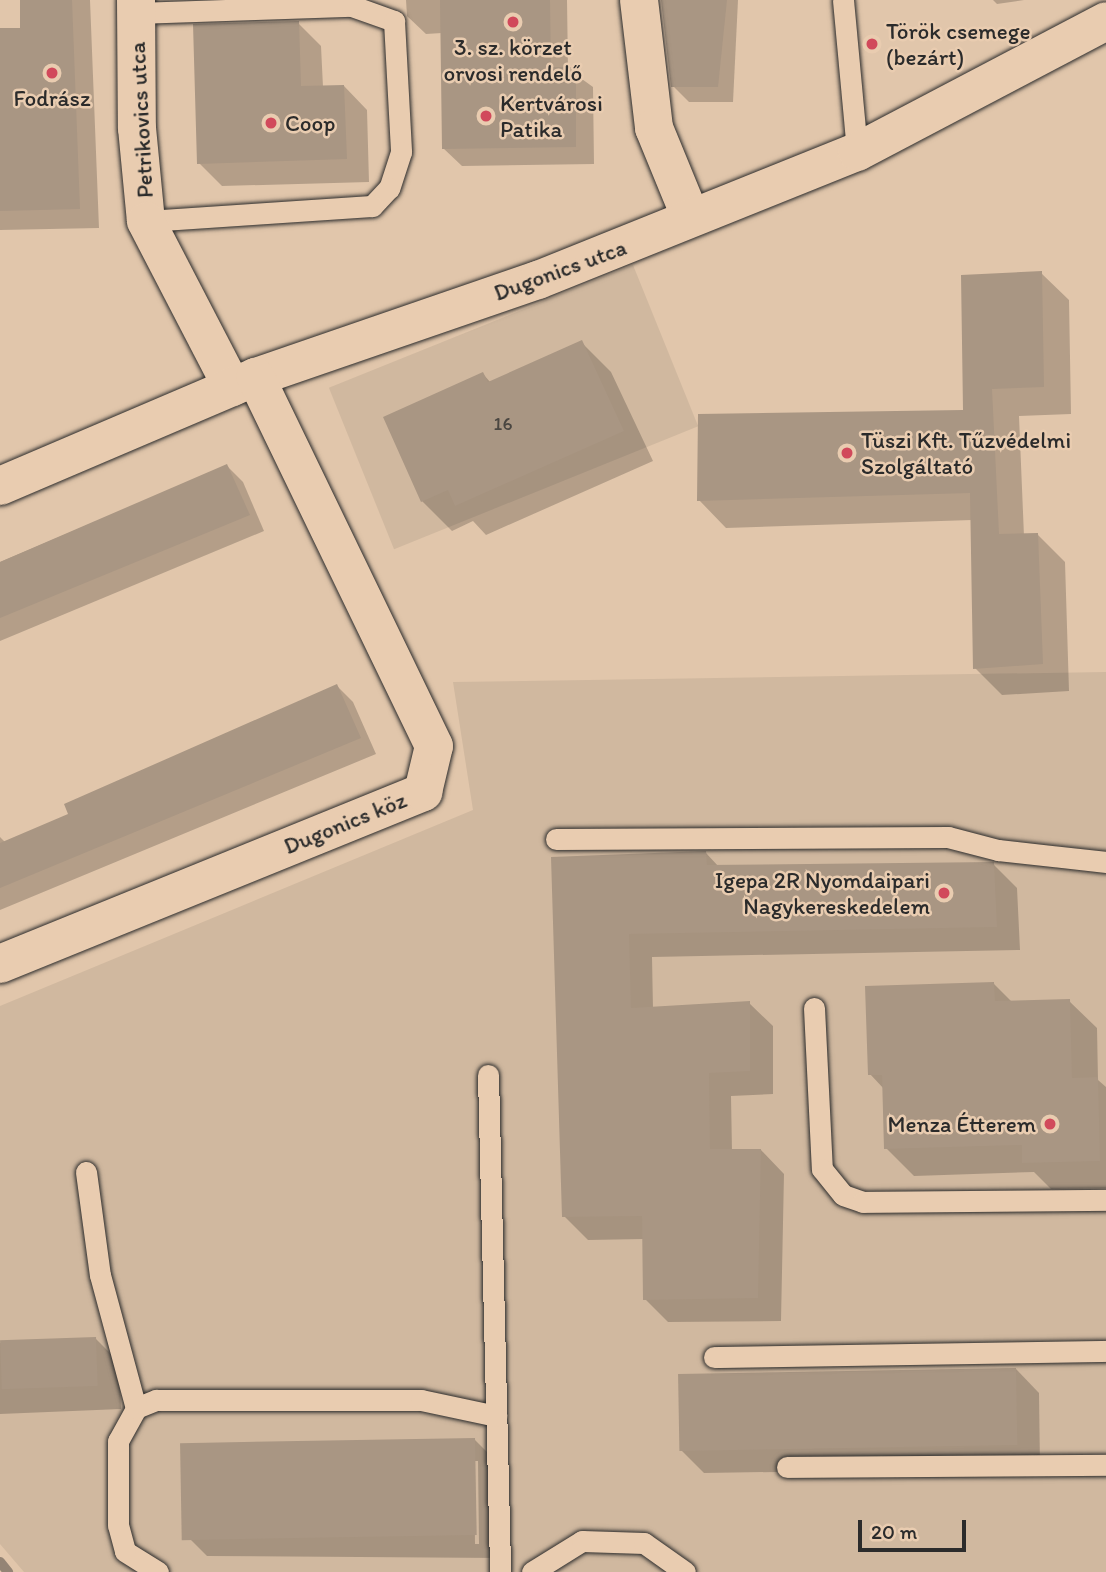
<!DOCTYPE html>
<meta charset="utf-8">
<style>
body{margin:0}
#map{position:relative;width:1106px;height:1572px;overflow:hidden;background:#e1c6ab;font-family:Itim,sans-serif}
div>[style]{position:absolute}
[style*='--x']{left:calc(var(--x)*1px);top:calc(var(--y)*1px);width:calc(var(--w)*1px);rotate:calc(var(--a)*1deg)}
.built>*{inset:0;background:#d0b89f;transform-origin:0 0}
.shadow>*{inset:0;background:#0003}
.stream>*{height:10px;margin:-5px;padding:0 5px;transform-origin:5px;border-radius:5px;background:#948475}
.building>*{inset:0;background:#a99683;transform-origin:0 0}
.roads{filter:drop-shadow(0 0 2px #2b2b2b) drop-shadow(0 0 2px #2b2b2b)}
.service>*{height:21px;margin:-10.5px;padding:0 10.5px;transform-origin:10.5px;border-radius:10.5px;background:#e9ccb0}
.minor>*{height:38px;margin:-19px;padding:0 19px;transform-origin:19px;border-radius:19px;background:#e9ccb0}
.dots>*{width:19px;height:19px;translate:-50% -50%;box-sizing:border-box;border:4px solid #e9ccb0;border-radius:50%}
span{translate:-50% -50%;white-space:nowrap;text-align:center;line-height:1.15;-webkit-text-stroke:5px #e9ccb0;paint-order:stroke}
.number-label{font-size:19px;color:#4a4641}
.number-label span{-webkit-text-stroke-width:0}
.poi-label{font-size:23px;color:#2b2b2b}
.left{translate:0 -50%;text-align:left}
.right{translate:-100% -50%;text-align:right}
.street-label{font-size:23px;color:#2b2b2b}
.scale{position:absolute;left:858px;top:1520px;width:108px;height:32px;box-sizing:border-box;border:4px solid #2b2b2b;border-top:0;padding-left:9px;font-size:21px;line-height:24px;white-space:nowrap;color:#2b2b2b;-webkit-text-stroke:5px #e9ccb0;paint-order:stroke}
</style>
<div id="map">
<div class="built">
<i style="left:633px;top:265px;width:174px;height:328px;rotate:68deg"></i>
<i style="clip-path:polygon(1106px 672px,1106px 1572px,24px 1572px,0 1544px,0 1006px,473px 810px,453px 682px)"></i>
</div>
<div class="shadow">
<i style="clip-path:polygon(22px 0,90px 0,99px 228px,0 230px,0 30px,22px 30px)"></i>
<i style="clip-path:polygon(406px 0,567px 0,568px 69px,593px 87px,594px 164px,462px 166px,443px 148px,442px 33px,426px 34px,407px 16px)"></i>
<i style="clip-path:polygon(662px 0,738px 0,733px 102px,689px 102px,673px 86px)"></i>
<i style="clip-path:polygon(993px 0,1024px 0,997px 4px)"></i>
<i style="clip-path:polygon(298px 23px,321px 46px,323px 87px,344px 86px,367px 110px,369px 182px,222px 186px,199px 163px)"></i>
<i style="clip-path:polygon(1041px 273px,1069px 300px,1071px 414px,1019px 416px,1024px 536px,1038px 535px,1065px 562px,1069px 691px,1002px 695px,975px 668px,972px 520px,726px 528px,699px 500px,964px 412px)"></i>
<i style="clip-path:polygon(581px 342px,611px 372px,653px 461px,486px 535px,473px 521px,452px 531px,422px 501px,483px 374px,491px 383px)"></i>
<i style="clip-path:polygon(227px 466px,243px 482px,264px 531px,0 641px,0 562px)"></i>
<i style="clip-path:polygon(337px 686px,353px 702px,376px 754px,0 910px,0 837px,6px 843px,70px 815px)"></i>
<i style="clip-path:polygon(706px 853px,719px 867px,993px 864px,1017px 888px,1020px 950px,652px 957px,653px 1009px,749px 1003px,773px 1026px,773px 1094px,731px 1096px,732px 1151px,761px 1150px,784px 1174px,781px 1321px,668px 1322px,645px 1299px,644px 1239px,588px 1240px,564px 1216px,553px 859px)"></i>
<i style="clip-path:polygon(994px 984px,1012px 1002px,1069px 1001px,1097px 1028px,1098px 1080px,1106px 1087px,1106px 1188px,1051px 1189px,1034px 1172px,914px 1176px,886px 1148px,884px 1089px,870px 1074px)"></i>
<i style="clip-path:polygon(96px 1339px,119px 1362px,121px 1409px,0 1414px,0 1343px)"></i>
<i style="clip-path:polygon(1016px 1369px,1039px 1393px,1040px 1468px,704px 1473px,681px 1450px)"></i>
<i style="clip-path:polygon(evenodd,475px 1440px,498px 1463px,500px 1558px,207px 1556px,183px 1532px,475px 1440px,474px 1461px,478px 1461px,479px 1544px,475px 1544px,474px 1461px)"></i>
</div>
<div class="stream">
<i style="--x:0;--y:1562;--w:13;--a:51"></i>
</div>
<div class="building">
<i style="clip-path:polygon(20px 0,72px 0,80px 209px,0 211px,0 28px,20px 28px)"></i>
<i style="clip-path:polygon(440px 0,550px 0,551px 67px,576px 67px,576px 147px,442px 149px)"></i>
<i style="clip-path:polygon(661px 0,727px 0,718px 87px,671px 87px)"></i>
<i style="clip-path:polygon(299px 21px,301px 86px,344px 85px,347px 159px,197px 164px,193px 24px)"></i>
<i style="clip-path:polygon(1042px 271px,1044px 387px,992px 389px,999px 534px,1038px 533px,1043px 664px,973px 669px,970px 493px,697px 501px,698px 414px,963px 410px,961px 275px)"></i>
<i style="clip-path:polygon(582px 340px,624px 431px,455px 506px,448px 490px,421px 502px,383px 417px,483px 372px,488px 382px)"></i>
<i style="clip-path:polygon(227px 464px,250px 515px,0 618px,0 562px)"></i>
<i style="clip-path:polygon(337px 684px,361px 738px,0 888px,0 843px,68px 814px,64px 804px)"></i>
<i style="clip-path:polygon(706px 851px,707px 865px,994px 862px,997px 927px,629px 934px,631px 1008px,750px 1001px,750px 1071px,709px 1073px,710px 1149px,761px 1149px,758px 1298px,643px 1300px,642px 1216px,562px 1217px,551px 857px)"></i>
<i style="clip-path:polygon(994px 982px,995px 1001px,1070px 999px,1072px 1078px,1098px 1077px,1100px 1161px,1022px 1163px,1022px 1145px,884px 1149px,882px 1075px,868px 1075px,865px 986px)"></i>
<i style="left:96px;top:1337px;width:49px;height:96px;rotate:88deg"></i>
<i style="left:1016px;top:1368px;width:77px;height:338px;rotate:89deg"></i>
<i style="left:475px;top:1438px;width:97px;height:295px;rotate:89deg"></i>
</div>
<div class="roads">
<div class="service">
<i style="--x:843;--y:0;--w:153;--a:84.7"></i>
<i style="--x:136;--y:13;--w:216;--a:-1.9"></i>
<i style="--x:352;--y:6;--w:45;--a:19.7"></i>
<i style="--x:394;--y:21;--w:131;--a:86.9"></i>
<i style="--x:401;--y:152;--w:38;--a:108"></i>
<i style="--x:389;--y:188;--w:25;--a:133"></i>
<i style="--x:372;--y:206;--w:226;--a:176.2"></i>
<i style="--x:556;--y:839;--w:392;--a:-0.3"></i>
<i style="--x:948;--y:837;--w:52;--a:14.6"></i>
<i style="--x:998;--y:850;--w:109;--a:6.3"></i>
<i style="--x:814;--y:1008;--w:161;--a:87.2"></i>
<i style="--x:822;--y:1169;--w:33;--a:51"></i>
<i style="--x:843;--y:1195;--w:21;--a:19"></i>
<i style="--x:863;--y:1202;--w:243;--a:-0.5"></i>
<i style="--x:488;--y:1075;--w:497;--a:88.6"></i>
<i style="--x:86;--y:1172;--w:104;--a:82.3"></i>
<i style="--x:100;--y:1275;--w:138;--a:74.9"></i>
<i style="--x:714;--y:1357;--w:392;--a:-0.9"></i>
<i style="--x:787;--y:1467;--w:319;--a:-0.4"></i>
<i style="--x:158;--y:1572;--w:39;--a:-148"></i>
<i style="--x:125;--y:1551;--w:27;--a:-105"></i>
<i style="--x:118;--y:1525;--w:84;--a:-90"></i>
<i style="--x:118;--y:1441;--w:38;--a:-61"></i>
<i style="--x:136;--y:1408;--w:22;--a:-22"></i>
<i style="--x:156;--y:1400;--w:265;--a:0"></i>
<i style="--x:421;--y:1400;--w:77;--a:12"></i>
<i style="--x:532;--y:1572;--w:59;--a:-31.8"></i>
<i style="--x:582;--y:1541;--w:62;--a:1.8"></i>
<i style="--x:644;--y:1543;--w:50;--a:35.3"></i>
</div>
<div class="minor">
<i style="--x:136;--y:0;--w:128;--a:89.6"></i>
<i style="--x:137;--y:128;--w:93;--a:84.5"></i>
<i style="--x:146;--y:221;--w:187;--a:62.6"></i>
<i style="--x:639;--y:0;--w:129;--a:83.3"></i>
<i style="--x:654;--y:128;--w:97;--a:67.7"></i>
<i style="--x:0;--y:486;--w:278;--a:-23.1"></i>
<i style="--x:256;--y:377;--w:298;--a:-19"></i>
<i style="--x:538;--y:280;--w:344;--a:-21.9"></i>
<i style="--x:857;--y:152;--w:281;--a:-27.7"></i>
<i style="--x:0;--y:964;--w:457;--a:-22.1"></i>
<i style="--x:423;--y:792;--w:47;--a:-76.6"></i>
<i style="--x:434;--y:746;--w:410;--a:-115.8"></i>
</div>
</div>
<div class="dots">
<i style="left:513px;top:22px;background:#d1495b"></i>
<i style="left:872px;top:44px;background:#d1495b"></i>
<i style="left:52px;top:73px;background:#d1495b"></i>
<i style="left:486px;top:116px;background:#d1495b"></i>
<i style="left:271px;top:123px;background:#d1495b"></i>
<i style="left:847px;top:453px;background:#d1495b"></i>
<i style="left:944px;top:893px;background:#d1495b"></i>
<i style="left:1050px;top:1124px;background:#d1495b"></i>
</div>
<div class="number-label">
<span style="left:503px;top:424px">16</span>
</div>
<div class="poi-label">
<span class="left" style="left:886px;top:44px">Török csemege<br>(bezárt)</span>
<span style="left:513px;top:60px">3. sz. körzet<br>orvosi rendelő</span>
<span style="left:52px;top:98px">Fodrász</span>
<span class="left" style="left:500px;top:116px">Kertvárosi<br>Patika</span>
<span class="left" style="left:285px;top:123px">Coop</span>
<span class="left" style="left:861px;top:453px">Tüszi Kft. Tűzvédelmi<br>Szolgáltató</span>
<span class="right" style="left:930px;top:893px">Igepa 2R Nyomdaipari<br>Nagykereskedelem</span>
<span class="right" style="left:1036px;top:1124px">Menza Étterem</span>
</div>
<div class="street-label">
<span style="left:141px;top:120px;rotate:-93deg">Petrikovics utca</span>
<span style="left:560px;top:270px;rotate:-20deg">Dugonics utca</span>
<span style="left:345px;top:823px;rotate:-22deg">Dugonics köz</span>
</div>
<div class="scale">20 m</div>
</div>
